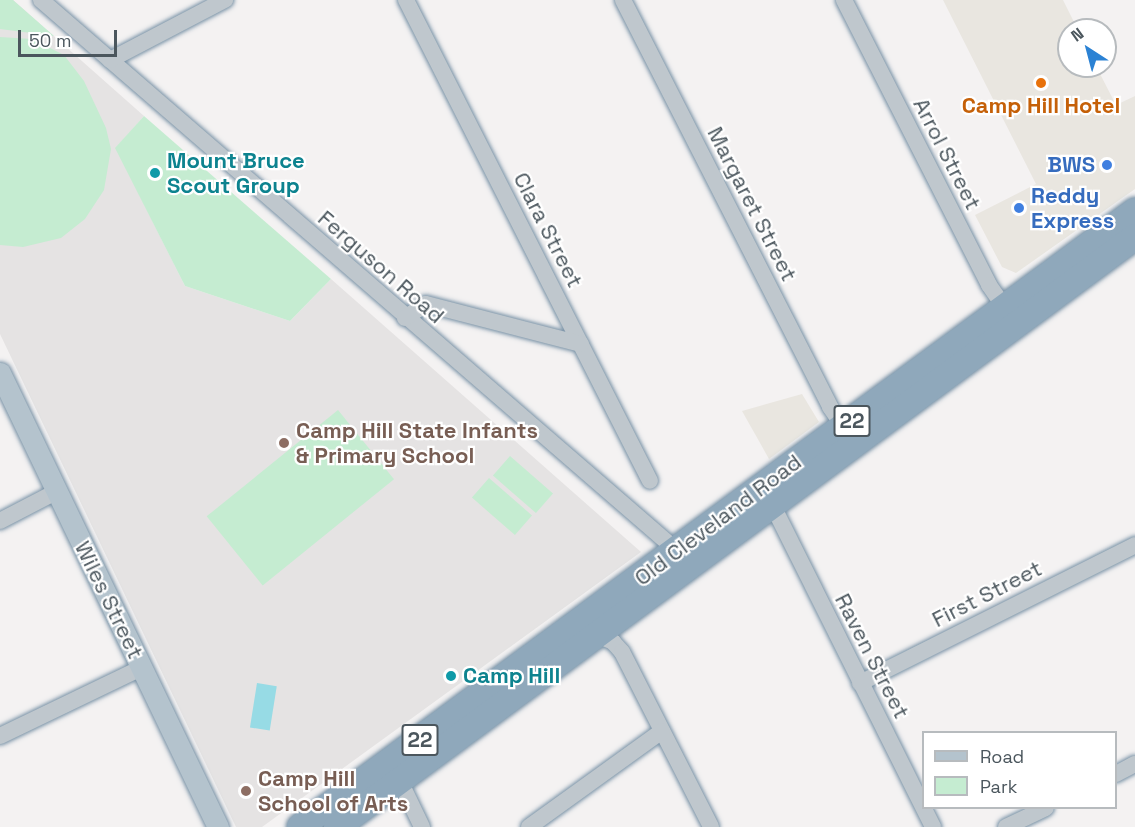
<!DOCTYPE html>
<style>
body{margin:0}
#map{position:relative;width:1135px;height:827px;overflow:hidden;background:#f4f2f2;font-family:"Space Grotesk",sans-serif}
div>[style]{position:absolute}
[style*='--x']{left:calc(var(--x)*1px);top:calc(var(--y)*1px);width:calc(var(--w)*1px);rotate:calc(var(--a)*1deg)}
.commercial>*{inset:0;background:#e9e6e0}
.education>*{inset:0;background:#e5e3e3}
.green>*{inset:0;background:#c5ecd1;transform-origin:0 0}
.water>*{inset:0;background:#97dbe5;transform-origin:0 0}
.roads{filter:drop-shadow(0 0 2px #7a93a7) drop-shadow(0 0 2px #7a93a7)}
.minor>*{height:16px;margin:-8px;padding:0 8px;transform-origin:8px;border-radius:8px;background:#bfc7cd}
.major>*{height:21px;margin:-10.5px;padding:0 10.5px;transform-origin:10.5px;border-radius:10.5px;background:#b4c3cd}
.highway>*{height:26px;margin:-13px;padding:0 13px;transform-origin:13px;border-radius:13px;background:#8fa8bb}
.dots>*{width:16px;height:16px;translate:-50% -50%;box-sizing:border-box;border:3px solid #fff;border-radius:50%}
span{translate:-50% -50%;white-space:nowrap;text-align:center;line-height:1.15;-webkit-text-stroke:4.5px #fff;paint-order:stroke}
.shield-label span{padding:2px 4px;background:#fff;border:2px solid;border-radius:4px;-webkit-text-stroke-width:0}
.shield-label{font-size:21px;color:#4b565d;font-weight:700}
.food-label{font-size:22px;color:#c56008;font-weight:700}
.street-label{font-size:22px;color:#4b565d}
.culture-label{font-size:22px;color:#0d838f;font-weight:700}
.left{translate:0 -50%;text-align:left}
.shop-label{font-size:22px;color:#366cbe;font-weight:700}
.right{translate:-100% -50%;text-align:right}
.education-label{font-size:22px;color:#785e54;font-weight:700}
.legend{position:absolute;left:922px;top:731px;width:195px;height:78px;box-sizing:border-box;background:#fff;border:2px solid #b7bbbe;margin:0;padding:8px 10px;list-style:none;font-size:18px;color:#4b565d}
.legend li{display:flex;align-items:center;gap:12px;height:30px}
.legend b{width:30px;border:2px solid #b7bbbe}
.north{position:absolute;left:1057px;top:18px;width:60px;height:60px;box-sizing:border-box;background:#fff;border:2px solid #b7bbbe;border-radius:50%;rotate:324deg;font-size:16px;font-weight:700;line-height:24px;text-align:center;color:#4b565d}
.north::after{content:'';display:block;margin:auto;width:21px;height:27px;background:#2b82d4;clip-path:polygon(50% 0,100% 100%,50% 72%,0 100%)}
.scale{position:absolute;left:18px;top:30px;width:99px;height:27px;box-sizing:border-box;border:3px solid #4b565d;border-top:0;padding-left:8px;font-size:18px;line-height:21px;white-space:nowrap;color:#4b565d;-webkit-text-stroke:4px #fff;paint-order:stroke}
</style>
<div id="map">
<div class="commercial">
<i style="clip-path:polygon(943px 0,1063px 0,1078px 30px,1069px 30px,1069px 66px,1096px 66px,1116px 105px,1135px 96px,1135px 189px,1016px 273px,1002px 267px,975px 215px,1036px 184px)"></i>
<i style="clip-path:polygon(802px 394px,819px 422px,769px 459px,742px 411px)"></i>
</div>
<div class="education">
<i style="clip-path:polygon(0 0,13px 0,144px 116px,116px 148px,185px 286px,290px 321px,331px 279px,641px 552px,262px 827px,236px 827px,0 334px)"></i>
</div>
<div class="green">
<i style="clip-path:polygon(0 0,13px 0,54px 36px,0 29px)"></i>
<i style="clip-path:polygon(0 37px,32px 39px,64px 55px,84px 81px,106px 128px,111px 149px,104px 190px,85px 219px,61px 238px,23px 247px,0 245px)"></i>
<i style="clip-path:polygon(144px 116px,331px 279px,290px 321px,185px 286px,115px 148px)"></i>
<i style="left:338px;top:410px;width:89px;height:169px;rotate:51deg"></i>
<i style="left:510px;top:456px;width:57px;height:26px;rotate:41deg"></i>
<i style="left:489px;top:478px;width:57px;height:26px;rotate:41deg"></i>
</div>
<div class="water">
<i style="left:257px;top:683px;width:20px;height:45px;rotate:9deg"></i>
</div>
<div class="roads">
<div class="minor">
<i style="--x:41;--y:0;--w:849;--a:40.89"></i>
<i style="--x:406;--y:0;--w:539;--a:63.1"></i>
<i style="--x:623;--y:0;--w:457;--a:63"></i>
<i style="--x:830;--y:407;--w:24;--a:55"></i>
<i style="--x:844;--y:0;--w:320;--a:63"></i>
<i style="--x:989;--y:285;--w:35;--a:55"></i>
<i style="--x:110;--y:60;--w:130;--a:-27.6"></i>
<i style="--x:405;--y:318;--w:25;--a:-34"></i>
<i style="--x:426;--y:304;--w:160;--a:14.5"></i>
<i style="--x:773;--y:506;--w:359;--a:63.5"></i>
<i style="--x:0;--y:521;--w:54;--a:-27.5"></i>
<i style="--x:592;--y:633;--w:23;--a:23"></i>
<i style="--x:613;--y:642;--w:13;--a:48"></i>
<i style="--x:622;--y:652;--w:196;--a:63"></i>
<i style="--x:860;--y:683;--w:308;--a:-26.6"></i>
<i style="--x:0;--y:736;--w:148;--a:-25.7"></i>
<i style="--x:1116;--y:774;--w:21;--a:-28"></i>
<i style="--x:400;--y:781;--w:51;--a:64.4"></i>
<i style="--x:529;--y:827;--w:164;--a:-35.8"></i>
<i style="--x:1006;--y:827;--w:44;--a:-25.4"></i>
</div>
<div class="major">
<i style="--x:0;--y:373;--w:504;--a:64.35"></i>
</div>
<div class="highway">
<i style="--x:300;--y:827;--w:1038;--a:-36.42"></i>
<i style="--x:337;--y:827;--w:992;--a:-36.48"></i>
</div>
</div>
<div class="dots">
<i style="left:1041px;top:83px;background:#e8710a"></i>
<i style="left:1107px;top:165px;background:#3f7fe0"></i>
<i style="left:155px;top:173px;background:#0f9aa8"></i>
<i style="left:1019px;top:208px;background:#3f7fe0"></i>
<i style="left:284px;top:443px;background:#8d6e63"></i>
<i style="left:451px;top:676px;background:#0f9aa8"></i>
<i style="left:246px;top:791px;background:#8d6e63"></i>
</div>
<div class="shield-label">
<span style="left:852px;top:421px">22</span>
<span style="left:420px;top:740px">22</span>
</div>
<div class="food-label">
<span style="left:1041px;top:106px">Camp Hill Hotel</span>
</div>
<div class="street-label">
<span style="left:947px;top:154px;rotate:63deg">Arrol Street</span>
<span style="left:752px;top:204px;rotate:63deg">Margaret Street</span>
<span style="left:548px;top:230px;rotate:63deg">Clara Street</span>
<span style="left:381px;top:267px;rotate:41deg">Ferguson Road</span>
<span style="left:718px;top:520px;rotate:-37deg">Old Cleveland Road</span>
<span style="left:987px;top:594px;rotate:-27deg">First Street</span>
<span style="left:109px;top:600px;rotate:64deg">Wiles Street</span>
<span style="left:872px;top:656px;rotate:63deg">Raven Street</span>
</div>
<div class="culture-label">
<span class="left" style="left:167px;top:173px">Mount Bruce<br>Scout Group</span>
<span class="left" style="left:463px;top:676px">Camp Hill</span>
</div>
<div class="shop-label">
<span class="right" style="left:1095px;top:165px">BWS</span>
<span class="left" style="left:1031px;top:208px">Reddy<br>Express</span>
</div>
<div class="education-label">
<span class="left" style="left:296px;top:443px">Camp Hill State Infants<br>&amp; Primary School</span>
<span class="left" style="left:258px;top:791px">Camp Hill<br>School of Arts</span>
</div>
<ul class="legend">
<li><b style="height:8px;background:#b4c3cd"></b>Road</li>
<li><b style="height:16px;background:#c5ecd1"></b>Park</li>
</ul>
<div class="north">N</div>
<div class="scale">50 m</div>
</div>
